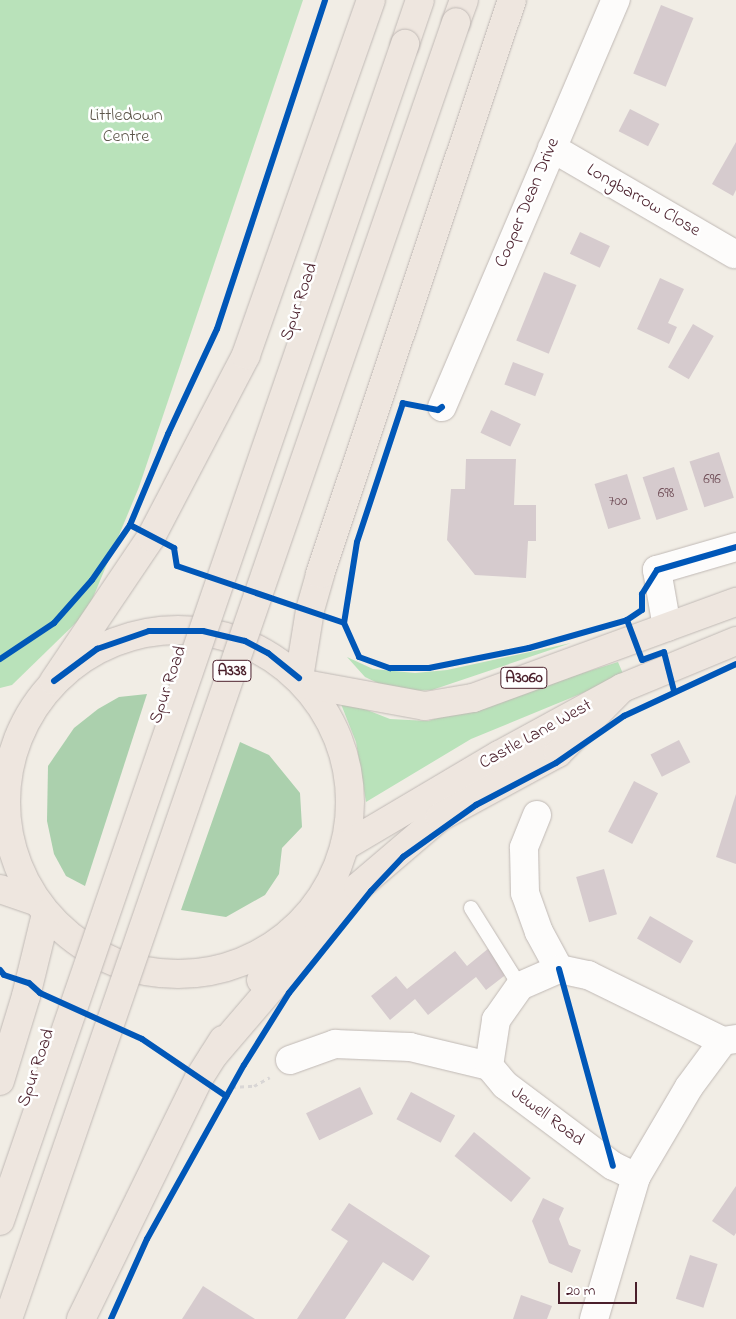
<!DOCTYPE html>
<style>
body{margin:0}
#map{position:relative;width:736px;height:1319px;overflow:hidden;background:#f1ede5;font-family:"Indie Flower",sans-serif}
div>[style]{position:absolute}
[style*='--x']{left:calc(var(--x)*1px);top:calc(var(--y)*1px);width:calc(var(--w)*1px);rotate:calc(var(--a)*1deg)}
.green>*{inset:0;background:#b9e2ba}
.forest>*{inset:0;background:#abd0ad}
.building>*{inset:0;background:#d6cbce;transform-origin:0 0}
.path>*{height:3px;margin-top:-1.5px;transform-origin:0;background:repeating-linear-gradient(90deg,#d9d6d5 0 4px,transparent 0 8px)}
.roads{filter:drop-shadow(0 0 1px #c0b9b5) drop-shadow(0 0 1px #c0b9b5)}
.service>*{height:14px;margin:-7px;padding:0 7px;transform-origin:7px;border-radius:7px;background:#fdfcfb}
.minor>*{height:28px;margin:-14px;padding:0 14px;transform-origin:14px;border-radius:14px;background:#fdfcfb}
.primary>*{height:28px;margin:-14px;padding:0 14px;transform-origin:14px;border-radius:14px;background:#eee6df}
.primary>.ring{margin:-14px;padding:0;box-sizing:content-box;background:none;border:28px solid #eee6df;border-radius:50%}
.trunk>*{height:28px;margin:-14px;padding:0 14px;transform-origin:14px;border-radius:14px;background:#eee6df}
.bridges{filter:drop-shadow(0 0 1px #c0b9b5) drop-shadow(0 0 1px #c0b9b5)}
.trunk-bridge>*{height:28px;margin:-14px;padding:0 14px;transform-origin:14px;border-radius:14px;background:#eee6df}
.cycleway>*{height:6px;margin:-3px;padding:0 3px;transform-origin:3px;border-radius:3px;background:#0057b8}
span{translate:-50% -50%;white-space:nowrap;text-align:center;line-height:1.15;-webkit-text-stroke:5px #fff;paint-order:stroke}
.number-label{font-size:15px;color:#6d4a54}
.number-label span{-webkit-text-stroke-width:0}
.shield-label span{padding:1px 4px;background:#fff;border:1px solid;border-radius:4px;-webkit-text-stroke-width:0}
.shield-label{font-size:16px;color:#4a1f2b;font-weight:700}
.park-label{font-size:18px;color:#5e574b}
.street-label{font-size:18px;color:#4a1f2b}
.scale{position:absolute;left:558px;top:1282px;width:79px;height:22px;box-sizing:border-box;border:2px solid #4a1f2b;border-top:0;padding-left:6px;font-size:15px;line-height:18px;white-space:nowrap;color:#4a1f2b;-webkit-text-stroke:4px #fff;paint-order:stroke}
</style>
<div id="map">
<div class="green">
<i style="clip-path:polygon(0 0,303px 0,139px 487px,87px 612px,12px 685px,0 688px)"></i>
<i style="clip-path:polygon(571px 643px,432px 690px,410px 691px,384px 686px,365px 677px,347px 657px,373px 669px,415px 673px,447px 670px)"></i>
<i style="clip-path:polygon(618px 662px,624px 676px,471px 739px,366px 802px,356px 742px,339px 699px,390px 719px,428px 721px)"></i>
</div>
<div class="forest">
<i style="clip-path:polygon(147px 694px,85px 886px,66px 876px,54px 854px,47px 821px,48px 766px,74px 728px,98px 709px,119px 697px)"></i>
<i style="clip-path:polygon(240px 742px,269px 755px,300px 793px,302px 827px,282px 848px,279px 874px,265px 895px,226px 917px,181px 910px)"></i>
</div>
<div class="building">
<i style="left:661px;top:5px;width:35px;height:74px;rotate:22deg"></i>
<i style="left:630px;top:109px;width:33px;height:25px;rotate:27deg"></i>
<i style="clip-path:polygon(736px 142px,736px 190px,733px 196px,712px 184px)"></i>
<i style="left:580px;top:232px;width:33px;height:24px;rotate:25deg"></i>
<i style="left:544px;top:272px;width:35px;height:74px;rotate:22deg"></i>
<i style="clip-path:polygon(660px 278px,684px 289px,668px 323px,677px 327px,669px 344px,637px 329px)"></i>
<i style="left:693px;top:324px;width:24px;height:50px;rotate:30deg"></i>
<i style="left:513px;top:362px;width:33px;height:24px;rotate:21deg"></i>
<i style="left:491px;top:410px;width:33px;height:25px;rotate:25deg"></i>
<i style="left:719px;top:452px;width:48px;height:31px;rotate:72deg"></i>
<i style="clip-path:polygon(466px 459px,516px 459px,514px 505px,536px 505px,536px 541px,528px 541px,526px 578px,475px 575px,447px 540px,451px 489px,465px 489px)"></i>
<i style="left:674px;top:467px;width:45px;height:33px;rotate:72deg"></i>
<i style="left:627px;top:474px;width:47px;height:34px;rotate:73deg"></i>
<i style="left:679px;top:740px;width:25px;height:32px;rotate:63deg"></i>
<i style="left:634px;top:781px;width:27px;height:57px;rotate:27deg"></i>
<i style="clip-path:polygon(736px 794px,736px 864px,716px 857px)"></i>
<i style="left:604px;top:869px;width:47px;height:29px;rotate:74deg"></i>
<i style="left:650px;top:916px;width:50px;height:26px;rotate:30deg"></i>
<i style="clip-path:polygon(489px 948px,508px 973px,486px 990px,476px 977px,428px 1015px,415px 999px,390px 1020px,371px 996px,396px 976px,407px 989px,455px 951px,467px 966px)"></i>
<i style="left:360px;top:1087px;width:30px;height:60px;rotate:64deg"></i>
<i style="left:411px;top:1092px;width:50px;height:31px;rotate:28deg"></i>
<i style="left:474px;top:1132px;width:73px;height:31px;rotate:39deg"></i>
<i style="clip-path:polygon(736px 1186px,736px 1233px,734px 1236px,712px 1221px)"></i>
<i style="clip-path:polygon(543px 1198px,564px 1208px,559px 1219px,569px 1245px,581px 1250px,572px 1273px,549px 1263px,532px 1221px)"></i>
<i style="clip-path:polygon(349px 1203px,430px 1256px,413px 1281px,383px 1262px,345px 1319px,297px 1319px,348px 1241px,331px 1230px)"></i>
<i style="left:690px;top:1255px;width:29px;height:46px;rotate:18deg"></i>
<i style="clip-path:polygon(203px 1286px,255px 1319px,182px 1319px)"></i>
<i style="clip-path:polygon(521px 1295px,552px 1306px,547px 1319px,513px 1319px)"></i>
</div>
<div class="path">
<i style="--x:232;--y:1087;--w:22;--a:-3"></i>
<i style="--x:254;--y:1086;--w:18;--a:-29"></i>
</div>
<div class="roads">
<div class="service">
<i style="--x:471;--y:908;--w:92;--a:57.9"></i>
</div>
<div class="minor">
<i style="--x:552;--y:148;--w:211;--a:30.2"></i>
<i style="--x:442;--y:407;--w:443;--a:-66.9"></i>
<i style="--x:667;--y:627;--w:58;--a:-100"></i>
<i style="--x:657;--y:570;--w:82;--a:-16.2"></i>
<i style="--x:537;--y:815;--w:35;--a:112"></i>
<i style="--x:524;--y:848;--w:45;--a:88.7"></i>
<i style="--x:525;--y:893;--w:41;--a:70.3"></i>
<i style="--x:539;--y:932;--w:42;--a:61.6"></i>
<i style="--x:290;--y:1060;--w:48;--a:-19.6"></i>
<i style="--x:335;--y:1044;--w:75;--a:2.3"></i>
<i style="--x:410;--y:1047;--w:81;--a:13.5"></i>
<i style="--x:636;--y:1177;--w:25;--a:-154"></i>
<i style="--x:613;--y:1166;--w:135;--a:-143.1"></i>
<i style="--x:505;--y:1085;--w:25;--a:-130"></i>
<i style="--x:489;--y:1066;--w:47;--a:-81.3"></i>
<i style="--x:496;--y:1020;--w:42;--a:-54.8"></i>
<i style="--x:520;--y:986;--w:43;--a:-23.6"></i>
<i style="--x:559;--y:969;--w:30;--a:12"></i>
<i style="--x:588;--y:975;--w:150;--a:26.1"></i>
<i style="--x:594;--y:1319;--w:148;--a:-73.5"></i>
<i style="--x:636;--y:1177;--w:104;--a:-59.5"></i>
<i style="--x:689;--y:1087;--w:57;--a:-53.5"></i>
<i style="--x:723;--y:1041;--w:13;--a:-9"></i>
</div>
<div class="primary">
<i class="ring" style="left:6px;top:630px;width:316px;height:316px"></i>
<i style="--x:305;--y:684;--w:122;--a:10.4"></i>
<i style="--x:425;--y:706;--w:49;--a:-9.5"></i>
<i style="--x:473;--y:698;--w:280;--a:-20.1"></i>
<i style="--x:345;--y:846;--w:179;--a:-30.6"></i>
<i style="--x:499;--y:755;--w:140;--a:-28.6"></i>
<i style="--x:622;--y:688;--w:123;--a:-22.4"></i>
<i style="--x:0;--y:889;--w:37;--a:19"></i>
</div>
<div class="trunk">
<i style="--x:456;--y:22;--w:23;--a:-70"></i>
<i style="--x:405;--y:44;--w:46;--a:-71.2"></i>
<i style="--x:299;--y:678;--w:69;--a:-80.8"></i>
<i style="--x:310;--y:610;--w:37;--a:-74"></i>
<i style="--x:320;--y:574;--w:605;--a:-71.51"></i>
<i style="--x:54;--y:681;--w:174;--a:-56"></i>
<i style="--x:151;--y:537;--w:205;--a:-62.4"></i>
<i style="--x:246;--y:355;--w:376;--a:-70.6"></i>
<i style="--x:261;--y:980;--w:55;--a:-58.3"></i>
<i style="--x:213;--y:1056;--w:223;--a:-49.4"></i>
<i style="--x:358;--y:887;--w:108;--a:-40.5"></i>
<i style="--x:440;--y:817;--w:134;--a:-28.5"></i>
<i style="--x:558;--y:753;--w:91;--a:-45.4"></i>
<i style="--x:0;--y:1081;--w:89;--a:-73"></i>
<i style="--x:26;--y:996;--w:84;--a:-76.3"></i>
<i style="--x:81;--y:1319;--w:268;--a:-63.9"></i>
<i style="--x:199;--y:1078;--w:45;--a:-57.7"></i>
</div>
</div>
<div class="bridges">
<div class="trunk-bridge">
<i style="--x:0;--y:1221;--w:1245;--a:-71.01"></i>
<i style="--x:8;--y:1319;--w:1372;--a:-70.94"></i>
</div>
</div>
<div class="cycleway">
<i style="--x:442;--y:407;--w:5;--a:143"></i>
<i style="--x:438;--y:410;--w:36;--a:-169"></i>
<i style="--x:403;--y:403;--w:146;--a:108.3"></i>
<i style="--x:357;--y:542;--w:82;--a:99.1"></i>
<i style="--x:344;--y:623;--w:37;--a:66"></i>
<i style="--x:359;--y:657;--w:33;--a:20"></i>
<i style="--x:390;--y:668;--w:39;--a:0"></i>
<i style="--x:429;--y:668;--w:102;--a:-11.3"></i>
<i style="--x:529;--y:648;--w:102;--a:-15.9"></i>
<i style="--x:130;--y:525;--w:50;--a:27.6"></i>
<i style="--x:174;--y:548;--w:18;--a:81"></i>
<i style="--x:177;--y:566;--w:176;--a:18.8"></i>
<i style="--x:0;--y:659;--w:65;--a:-33.7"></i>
<i style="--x:54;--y:623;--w:57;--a:-48.5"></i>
<i style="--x:92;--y:580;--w:67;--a:-55.4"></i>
<i style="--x:130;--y:525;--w:99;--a:-67.3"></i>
<i style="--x:168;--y:434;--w:116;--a:-65"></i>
<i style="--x:217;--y:329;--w:346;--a:-71.8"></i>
<i style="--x:54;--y:681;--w:54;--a:-36.7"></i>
<i style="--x:97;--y:649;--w:55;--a:-19.1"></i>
<i style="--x:149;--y:631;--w:54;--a:0"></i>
<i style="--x:203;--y:631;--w:43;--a:13.4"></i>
<i style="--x:245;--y:641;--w:26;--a:28"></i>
<i style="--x:268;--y:653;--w:40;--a:39"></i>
<i style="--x:674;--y:691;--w:40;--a:-104.4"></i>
<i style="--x:664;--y:652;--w:23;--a:160"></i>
<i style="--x:642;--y:660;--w:43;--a:-110.6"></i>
<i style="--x:627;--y:620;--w:18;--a:-34"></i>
<i style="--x:642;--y:610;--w:16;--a:-90"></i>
<i style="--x:642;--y:594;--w:28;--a:-58"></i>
<i style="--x:657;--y:570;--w:82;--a:-16.2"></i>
<i style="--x:559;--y:969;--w:204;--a:74.7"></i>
<i style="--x:0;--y:970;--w:6;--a:51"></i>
<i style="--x:4;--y:975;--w:26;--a:18"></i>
<i style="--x:29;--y:983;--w:15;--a:42"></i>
<i style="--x:40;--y:993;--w:112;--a:24.3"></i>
<i style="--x:142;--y:1039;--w:102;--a:34.2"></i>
<i style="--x:111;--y:1319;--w:88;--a:-65.8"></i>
<i style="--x:147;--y:1239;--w:199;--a:-60.9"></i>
<i style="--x:244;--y:1065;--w:85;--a:-58"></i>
<i style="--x:289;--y:993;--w:131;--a:-51.2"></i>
<i style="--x:371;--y:891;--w:47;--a:-46.7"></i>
<i style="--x:403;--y:857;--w:90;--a:-35.5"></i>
<i style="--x:476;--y:805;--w:90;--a:-27.7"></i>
<i style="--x:556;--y:763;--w:83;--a:-34.7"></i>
<i style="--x:624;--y:716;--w:123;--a:-24.9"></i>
</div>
<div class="number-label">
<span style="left:712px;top:480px">696</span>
<span style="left:666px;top:494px">698</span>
<span style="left:618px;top:502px">700</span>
</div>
<div class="shield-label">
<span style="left:232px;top:671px">A338</span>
<span style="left:524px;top:678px">A3060</span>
</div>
<div class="park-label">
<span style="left:126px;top:127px">Littledown<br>Centre</span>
</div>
<div class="street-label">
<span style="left:643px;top:201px;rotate:30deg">Longbarrow Close</span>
<span style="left:528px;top:203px;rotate:-67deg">Cooper Dean Drive</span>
<span style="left:300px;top:302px;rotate:-71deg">Spur Road</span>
<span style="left:169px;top:685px;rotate:-71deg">Spur Road</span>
<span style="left:536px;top:735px;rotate:-29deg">Castle Lane West</span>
<span style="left:37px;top:1068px;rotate:-71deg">Spur Road</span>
<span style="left:547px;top:1117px;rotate:37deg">Jewell Road</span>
</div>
<div class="scale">20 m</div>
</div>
